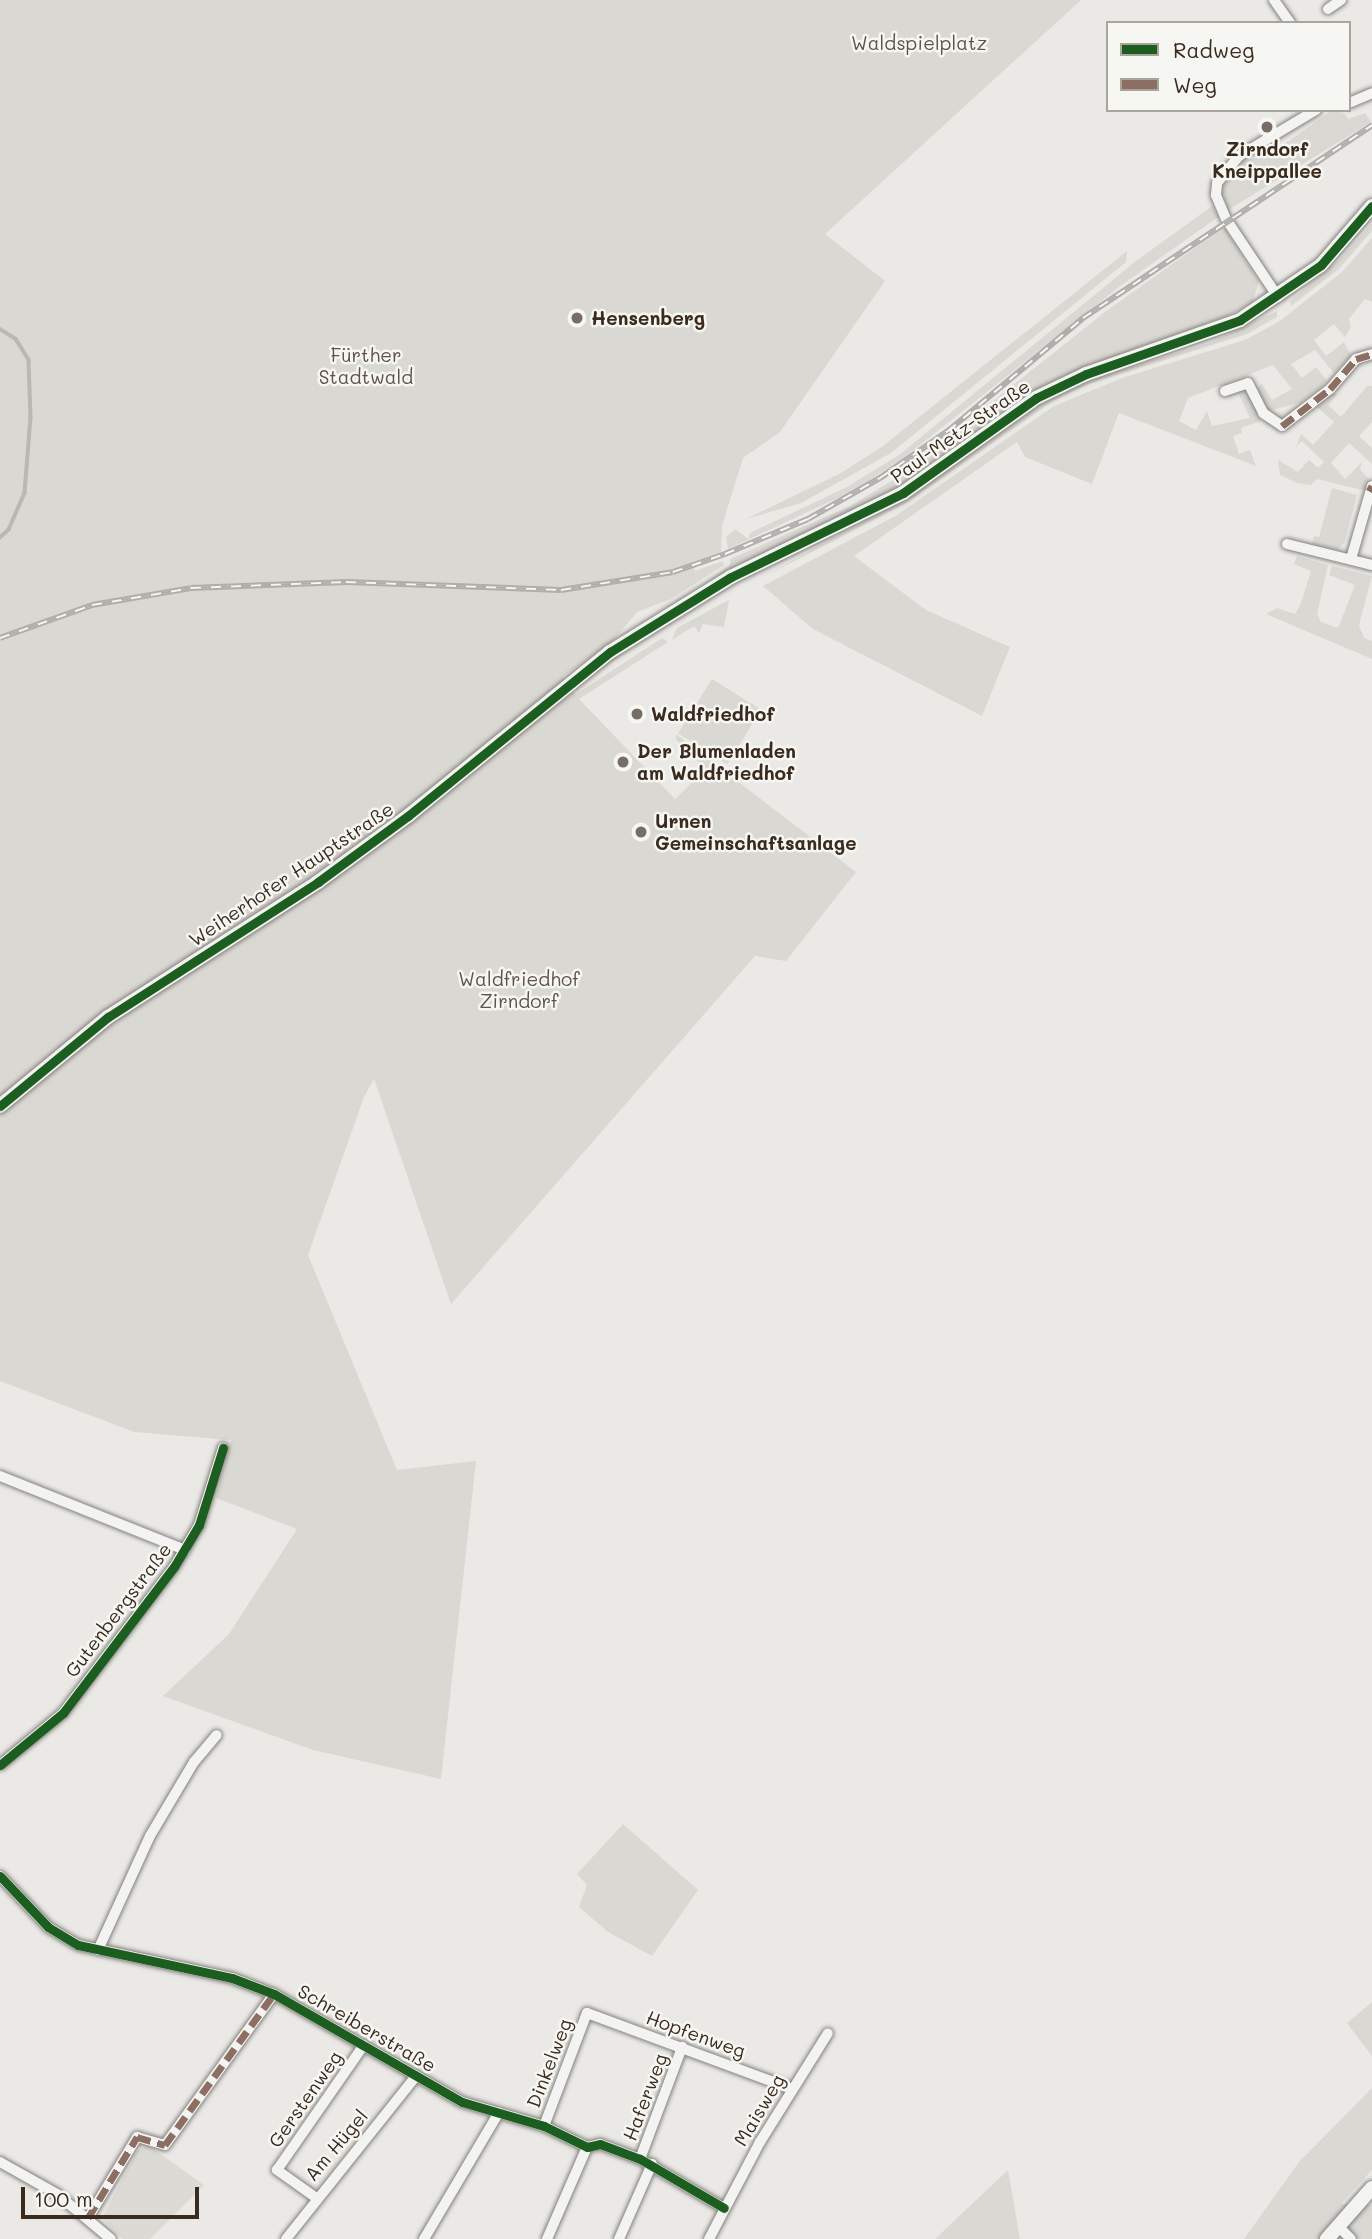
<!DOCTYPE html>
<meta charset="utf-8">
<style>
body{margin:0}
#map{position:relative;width:1372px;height:2239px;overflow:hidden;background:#eae9e6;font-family:Mali,sans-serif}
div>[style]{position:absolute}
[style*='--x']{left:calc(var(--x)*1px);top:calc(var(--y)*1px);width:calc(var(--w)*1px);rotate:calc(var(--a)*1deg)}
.built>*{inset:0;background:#dbdad4}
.green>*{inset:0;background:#dad8d3;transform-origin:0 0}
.stream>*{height:3.5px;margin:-1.75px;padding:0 1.75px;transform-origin:1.75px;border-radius:1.75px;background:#bcb7af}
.roads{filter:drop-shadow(0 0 2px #85817d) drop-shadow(0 0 2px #85817d)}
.minor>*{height:10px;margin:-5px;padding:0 5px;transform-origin:5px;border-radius:5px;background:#f3f3f1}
.tertiary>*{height:14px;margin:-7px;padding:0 7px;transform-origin:7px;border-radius:7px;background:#f3f3f1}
.rail>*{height:6px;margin-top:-3px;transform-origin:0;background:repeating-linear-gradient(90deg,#f6f6f2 0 10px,#b0aeac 0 20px);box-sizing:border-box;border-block:2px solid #b0aeac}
.quiet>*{height:7px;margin-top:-3.5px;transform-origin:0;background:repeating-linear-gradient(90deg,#8d6e63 0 14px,transparent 0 21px)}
.cycleway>*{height:9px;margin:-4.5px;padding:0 4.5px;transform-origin:4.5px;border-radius:4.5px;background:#1b5e20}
.dots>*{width:19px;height:19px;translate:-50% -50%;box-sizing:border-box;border:4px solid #f6f6f2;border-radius:50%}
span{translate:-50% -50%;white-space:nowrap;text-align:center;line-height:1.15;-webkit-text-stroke:5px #f6f6f2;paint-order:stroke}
.park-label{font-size:19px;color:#605248}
.poi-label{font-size:19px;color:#3b2a1e;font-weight:700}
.left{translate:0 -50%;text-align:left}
.street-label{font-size:19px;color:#3b2a1e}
.legend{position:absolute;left:1106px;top:21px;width:245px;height:91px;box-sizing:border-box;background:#f6f6f2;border:2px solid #aba49d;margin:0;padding:9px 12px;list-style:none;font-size:21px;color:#3b2a1e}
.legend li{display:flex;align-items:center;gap:14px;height:35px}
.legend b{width:35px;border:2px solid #aba49d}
.scale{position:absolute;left:21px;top:2187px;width:178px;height:32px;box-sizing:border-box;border:4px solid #3b2a1e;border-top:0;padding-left:9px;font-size:21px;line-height:24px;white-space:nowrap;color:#3b2a1e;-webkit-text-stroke:5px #f6f6f2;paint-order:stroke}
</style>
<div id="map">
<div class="built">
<i style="clip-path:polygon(148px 2145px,204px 2185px,150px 2239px,123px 2239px,102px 2218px,137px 2151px)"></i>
</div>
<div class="green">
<i style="clip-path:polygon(0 0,1081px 0,825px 234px,885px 281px,780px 432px,743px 458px,722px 526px,721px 552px,692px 562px,695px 571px,723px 561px,724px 565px,671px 599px,637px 612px,611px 643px,562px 677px,570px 687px,614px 654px,632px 648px,572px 690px,576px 694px,662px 638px,668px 642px,579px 699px,675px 799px,706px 769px,676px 740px,676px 734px,856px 872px,786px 961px,755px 956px,451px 1304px,374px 1079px,364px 1097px,308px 1255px,397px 1470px,476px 1461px,441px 1779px,313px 1750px,163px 1696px,229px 1634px,297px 1529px,216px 1498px,231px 1440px,134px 1432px,0 1381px)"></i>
<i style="clip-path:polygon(1332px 110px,1344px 113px,1348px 119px,1365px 113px,1371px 122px,1228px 210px,1222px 190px,1233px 169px,1243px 161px,1281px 153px,1279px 148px)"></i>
<i style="clip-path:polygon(1212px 206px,1218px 217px,1119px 287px,901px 460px,851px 492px,728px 549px,726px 537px,735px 529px,748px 539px,750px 533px,845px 488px,899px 455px,1136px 261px)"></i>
<i style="clip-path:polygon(1372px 223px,1372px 231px,1339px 269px,1291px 306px,1290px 301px,1340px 259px)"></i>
<i style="clip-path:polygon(1224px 227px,1259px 282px,1252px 303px,1213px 323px,1075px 371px,1010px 406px,900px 486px,710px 580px,730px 565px,730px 559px,850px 506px,895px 479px,1105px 312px)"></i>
<i style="clip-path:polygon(1372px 238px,1372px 302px,1365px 299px,1349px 319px,1351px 327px,1345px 337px,1334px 324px,1314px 340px,1326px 356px,1344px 342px,1351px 355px,1334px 373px,1315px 350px,1291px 364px,1302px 378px,1316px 367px,1327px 381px,1321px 387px,1300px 403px,1267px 411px,1256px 388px,1262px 384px,1272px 400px,1292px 389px,1273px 365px,1188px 398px,1179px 421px,1196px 430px,1207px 411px,1212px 426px,1250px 418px,1237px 390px,1249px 393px,1261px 421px,1241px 428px,1242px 433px,1233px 436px,1239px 454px,1250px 450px,1256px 466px,1119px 413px,1092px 484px,1025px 457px,1017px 442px,854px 556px,926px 610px,1010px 647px,982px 716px,813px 629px,763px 586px,897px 515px,1054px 406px,1122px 378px,1245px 340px,1280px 321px,1342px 272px)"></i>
<i style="clip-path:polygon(1127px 251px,1126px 262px,891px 453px,801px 503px,746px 519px,841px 473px,883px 446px)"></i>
<i style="clip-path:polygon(1277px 311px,1277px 317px,1247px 334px,1086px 385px,1053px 401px,905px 504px,763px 577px,913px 493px,1035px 406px,1082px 382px,1209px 343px)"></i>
<i style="clip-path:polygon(1367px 386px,1372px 386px,1372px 422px,1359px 436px,1372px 448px,1372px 464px,1349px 443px,1331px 463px,1345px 479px,1362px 462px,1360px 469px,1370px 481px,1366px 491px,1317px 479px,1311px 485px,1297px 483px,1280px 475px,1278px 460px,1298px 472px,1309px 460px,1318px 468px,1324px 462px,1302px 441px,1296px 447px,1301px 434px,1313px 445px,1334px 422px,1316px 406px,1332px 391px,1337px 395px,1328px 405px,1341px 417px)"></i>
<i style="clip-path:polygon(1332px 488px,1357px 495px,1345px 541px,1338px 550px,1312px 544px,1314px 536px,1319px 537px)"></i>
<i style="clip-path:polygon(1297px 556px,1328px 565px,1317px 614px,1321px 622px,1338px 628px,1355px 585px,1329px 575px,1332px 566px,1372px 576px,1359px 625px,1364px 638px,1372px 641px,1372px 659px,1266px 614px,1277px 608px,1295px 614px,1301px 603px,1311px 571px,1294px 564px)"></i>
<i style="clip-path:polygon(729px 600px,724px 627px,703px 624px,699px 633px,694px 626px,672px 640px,677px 628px)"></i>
<i style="left:712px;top:679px;width:58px;height:64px;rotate:32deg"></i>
<i style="clip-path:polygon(623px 1824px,698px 1890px,652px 1956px,608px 1932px,579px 1907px,587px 1885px,577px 1874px)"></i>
<i style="clip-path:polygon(1372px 2002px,1372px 2056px,1347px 2023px)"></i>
<i style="clip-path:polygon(1372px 2088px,1372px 2170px,1341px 2204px,1372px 2205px,1372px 2239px,1244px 2239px,1299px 2162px)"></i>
<i style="clip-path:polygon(1008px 2170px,1020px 2239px,935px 2239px)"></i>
</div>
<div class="stream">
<i style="--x:0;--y:329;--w:19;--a:32"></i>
<i style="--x:16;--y:339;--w:25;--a:58"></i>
<i style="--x:29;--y:360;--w:57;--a:88"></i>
<i style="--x:31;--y:417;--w:76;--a:94.5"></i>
<i style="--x:25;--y:493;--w:40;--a:113.4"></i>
<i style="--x:9;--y:530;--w:12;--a:138"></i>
</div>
<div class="roads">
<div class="minor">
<i style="--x:1274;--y:0;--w:28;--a:55"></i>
<i style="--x:1328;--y:9;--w:16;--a:-35"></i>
<i style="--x:1349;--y:103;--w:25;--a:-23"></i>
<i style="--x:1278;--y:297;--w:94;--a:-123.7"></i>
<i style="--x:1226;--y:219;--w:26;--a:-113"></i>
<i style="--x:1216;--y:195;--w:12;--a:-85"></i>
<i style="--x:1217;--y:183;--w:35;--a:-51"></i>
<i style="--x:1239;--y:156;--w:90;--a:-30.9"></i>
<i style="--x:1225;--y:391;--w:24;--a:-19"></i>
<i style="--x:1248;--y:383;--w:34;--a:63"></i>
<i style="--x:1263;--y:413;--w:23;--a:34"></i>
<i style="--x:1282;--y:426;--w:61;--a:-37.6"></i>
<i style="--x:1330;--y:389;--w:40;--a:-49"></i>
<i style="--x:1356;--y:359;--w:17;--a:-17"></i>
<i style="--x:1287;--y:544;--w:88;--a:13.9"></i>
<i style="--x:1351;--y:559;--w:76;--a:-74"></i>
<i style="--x:0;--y:1476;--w:199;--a:21.8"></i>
<i style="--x:0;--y:1765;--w:82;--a:-39.5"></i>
<i style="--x:63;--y:1713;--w:183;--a:-52.8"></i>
<i style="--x:174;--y:1567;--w:49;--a:-59.2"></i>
<i style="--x:199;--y:1525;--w:81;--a:-72.7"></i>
<i style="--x:0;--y:1876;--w:70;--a:46.7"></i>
<i style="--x:48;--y:1927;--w:35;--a:31"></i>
<i style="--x:78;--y:1945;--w:157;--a:12.1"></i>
<i style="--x:232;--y:1978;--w:45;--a:20.9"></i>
<i style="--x:274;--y:1994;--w:217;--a:29.9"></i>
<i style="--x:462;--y:2102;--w:85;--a:16.3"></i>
<i style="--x:544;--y:2126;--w:48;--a:26"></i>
<i style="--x:587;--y:2147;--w:13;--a:-13"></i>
<i style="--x:600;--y:2144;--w:43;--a:20.6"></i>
<i style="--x:640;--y:2159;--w:97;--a:30.3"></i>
<i style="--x:98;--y:1950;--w:125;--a:-65.5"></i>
<i style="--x:150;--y:1836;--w:86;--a:-59.3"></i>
<i style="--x:194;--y:1762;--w:35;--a:-50"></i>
<i style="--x:544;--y:2126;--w:121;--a:-69.2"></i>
<i style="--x:587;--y:2013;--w:219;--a:20.3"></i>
<i style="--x:640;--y:2159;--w:120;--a:-69.4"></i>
<i style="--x:0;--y:2162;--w:65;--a:29.3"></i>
<i style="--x:57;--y:2194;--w:70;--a:39.8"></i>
<i style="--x:315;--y:2197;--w:47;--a:-144.6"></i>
<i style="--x:277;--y:2170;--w:152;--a:-55.2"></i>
<i style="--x:88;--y:2218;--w:95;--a:-58.8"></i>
<i style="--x:137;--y:2137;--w:29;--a:16"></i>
<i style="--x:165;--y:2145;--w:186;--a:-54.2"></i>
<i style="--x:1338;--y:2226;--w:18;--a:45"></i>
<i style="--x:286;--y:2239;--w:208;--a:-51.4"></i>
<i style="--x:424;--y:2239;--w:147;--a:-59.4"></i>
<i style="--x:547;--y:2239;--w:100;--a:-66.5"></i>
<i style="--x:619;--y:2239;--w:82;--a:-66.3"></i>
<i style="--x:709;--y:2239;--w:110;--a:-62.3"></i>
<i style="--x:760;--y:2142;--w:128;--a:-58"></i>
</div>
<div class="tertiary">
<i style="--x:0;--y:1106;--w:140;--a:-39.5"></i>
<i style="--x:108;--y:1017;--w:250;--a:-32.7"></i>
<i style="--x:318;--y:882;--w:112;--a:-36.3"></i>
<i style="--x:408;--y:816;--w:260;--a:-39.1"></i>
<i style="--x:610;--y:652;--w:142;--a:-31.8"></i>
<i style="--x:731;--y:577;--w:191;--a:-26"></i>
<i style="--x:903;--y:493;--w:163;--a:-35.5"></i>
<i style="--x:1036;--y:398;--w:55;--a:-25.6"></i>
<i style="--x:1086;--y:374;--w:163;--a:-19.3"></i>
<i style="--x:1240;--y:320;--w:98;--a:-34.2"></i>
<i style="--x:1321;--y:265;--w:78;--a:-49.2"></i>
<i style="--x:1327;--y:2239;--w:68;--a:-48.6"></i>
</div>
</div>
<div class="rail">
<i style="--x:0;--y:638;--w:98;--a:-19.7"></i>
<i style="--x:92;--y:605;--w:100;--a:-9.7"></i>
<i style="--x:191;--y:588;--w:155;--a:-2.2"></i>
<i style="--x:346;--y:582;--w:215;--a:2.1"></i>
<i style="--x:561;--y:590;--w:113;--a:-9.1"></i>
<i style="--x:673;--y:572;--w:55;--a:-19.1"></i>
<i style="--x:725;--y:554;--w:90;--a:-22.9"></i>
<i style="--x:808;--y:519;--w:83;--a:-29.7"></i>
<i style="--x:880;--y:478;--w:83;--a:-34.7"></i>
<i style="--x:948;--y:431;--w:176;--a:-39.9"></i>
<i style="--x:1083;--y:318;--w:348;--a:-33.7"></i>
</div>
<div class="quiet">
<i style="--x:1282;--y:426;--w:61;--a:-37.6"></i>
<i style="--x:1330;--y:389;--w:40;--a:-49"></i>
<i style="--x:1356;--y:359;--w:17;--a:-17"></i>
<i style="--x:1369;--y:491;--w:6;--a:-59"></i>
<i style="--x:88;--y:2218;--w:95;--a:-58.8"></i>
<i style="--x:137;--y:2137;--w:29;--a:16"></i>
<i style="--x:165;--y:2145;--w:186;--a:-54.2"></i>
</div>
<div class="cycleway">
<i style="--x:0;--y:1106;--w:140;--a:-39.5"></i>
<i style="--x:108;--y:1017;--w:250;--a:-32.7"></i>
<i style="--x:318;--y:882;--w:112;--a:-36.3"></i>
<i style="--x:408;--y:816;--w:260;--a:-39.1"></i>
<i style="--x:610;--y:652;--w:142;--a:-31.8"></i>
<i style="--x:731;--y:577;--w:191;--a:-26"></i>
<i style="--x:903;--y:493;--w:163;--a:-35.5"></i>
<i style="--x:1036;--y:398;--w:55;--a:-25.6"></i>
<i style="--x:1086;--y:374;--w:163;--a:-19.3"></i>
<i style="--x:1240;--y:320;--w:98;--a:-34.2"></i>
<i style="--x:1321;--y:265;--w:78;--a:-49.2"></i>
<i style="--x:0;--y:1765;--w:82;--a:-39.5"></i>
<i style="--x:63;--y:1713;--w:183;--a:-52.8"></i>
<i style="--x:174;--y:1567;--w:49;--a:-59.2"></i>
<i style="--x:199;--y:1525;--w:81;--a:-72.7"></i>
<i style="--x:0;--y:1876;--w:70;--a:46.7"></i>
<i style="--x:48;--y:1927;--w:35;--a:31"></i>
<i style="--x:78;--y:1945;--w:157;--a:12.1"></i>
<i style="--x:232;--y:1978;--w:45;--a:20.9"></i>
<i style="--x:274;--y:1994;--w:217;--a:29.9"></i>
<i style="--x:462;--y:2102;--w:85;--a:16.3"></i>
<i style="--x:544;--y:2126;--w:48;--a:26"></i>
<i style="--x:587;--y:2147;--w:13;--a:-13"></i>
<i style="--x:600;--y:2144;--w:43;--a:20.6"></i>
<i style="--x:640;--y:2159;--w:97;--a:30.3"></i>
</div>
<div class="dots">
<i style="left:1267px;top:127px;background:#786d64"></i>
<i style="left:577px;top:318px;background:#786d64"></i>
<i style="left:637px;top:714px;background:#786d64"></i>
<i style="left:623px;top:762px;background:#786d64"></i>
<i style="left:641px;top:832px;background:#786d64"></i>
</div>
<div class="park-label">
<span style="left:919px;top:43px">Waldspielplatz</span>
<span style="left:366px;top:366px">Fürther<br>Stadtwald</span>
<span style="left:519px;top:990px">Waldfriedhof<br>Zirndorf</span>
</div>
<div class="poi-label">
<span style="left:1267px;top:160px">Zirndorf<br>Kneippallee</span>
<span class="left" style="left:591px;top:318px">Hensenberg</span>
<span class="left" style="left:651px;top:714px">Waldfriedhof</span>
<span class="left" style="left:637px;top:762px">Der Blumenladen<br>am Waldfriedhof</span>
<span class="left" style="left:655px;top:832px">Urnen<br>Gemeinschaftsanlage</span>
</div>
<div class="street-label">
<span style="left:960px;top:431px;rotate:-35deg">Paul-Metz-Straße</span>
<span style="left:291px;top:874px;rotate:-34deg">Weiherhofer Hauptstraße</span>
<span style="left:118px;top:1610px;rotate:-53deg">Gutenbergstraße</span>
<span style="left:367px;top:2028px;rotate:30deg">Schreiberstraße</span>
<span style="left:696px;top:2034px;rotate:20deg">Hopfenweg</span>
<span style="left:549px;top:2063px;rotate:-69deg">Dinkelweg</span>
<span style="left:645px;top:2097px;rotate:-69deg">Haferweg</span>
<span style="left:305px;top:2099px;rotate:-55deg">Gerstenweg</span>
<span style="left:759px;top:2110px;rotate:-59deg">Maisweg</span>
<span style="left:336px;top:2145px;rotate:-50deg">Am Hügel</span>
</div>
<ul class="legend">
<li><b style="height:9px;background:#1b5e20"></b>Radweg</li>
<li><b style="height:9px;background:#8d6e63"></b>Weg</li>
</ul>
<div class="scale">100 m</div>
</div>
